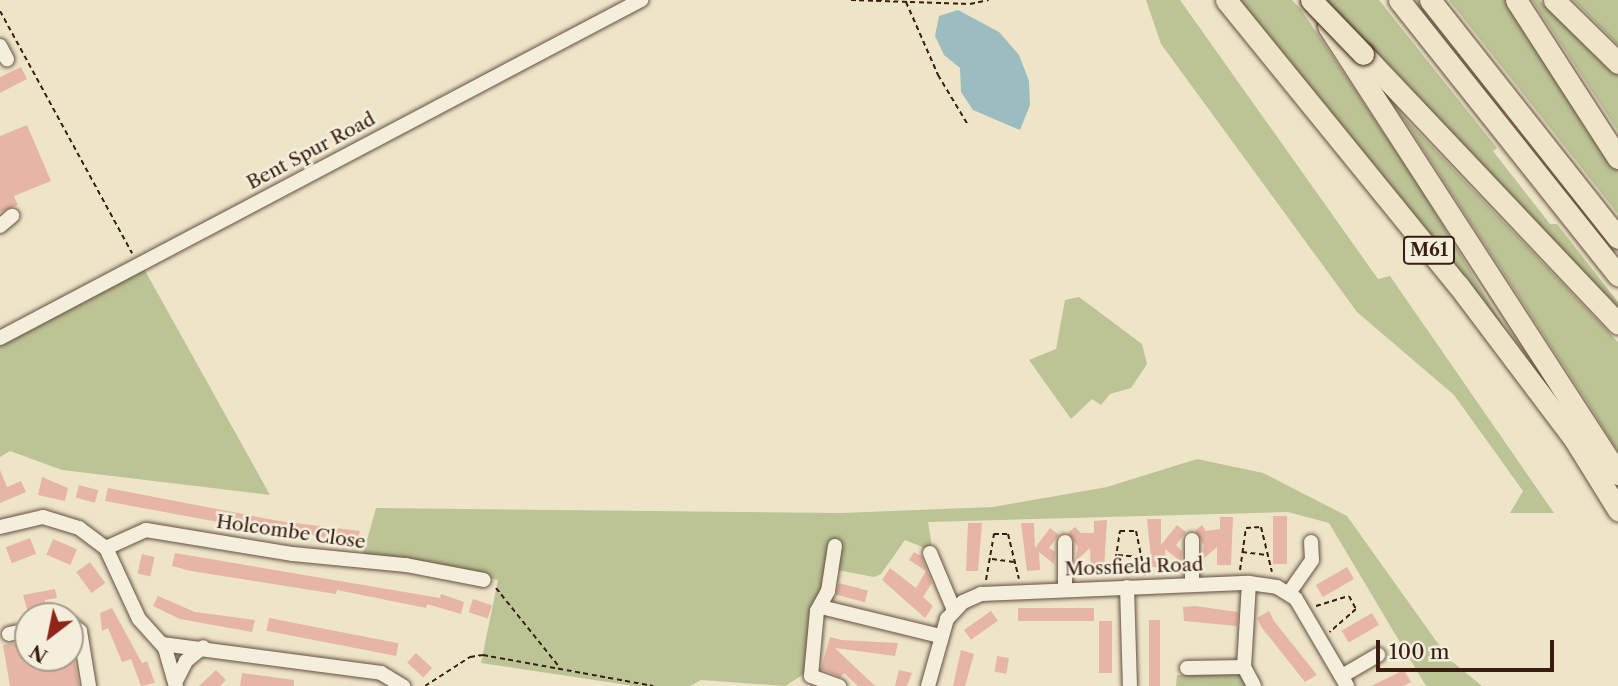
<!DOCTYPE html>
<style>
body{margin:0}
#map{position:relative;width:1618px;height:686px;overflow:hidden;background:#eee5c9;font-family:"Libre Caslon Text",serif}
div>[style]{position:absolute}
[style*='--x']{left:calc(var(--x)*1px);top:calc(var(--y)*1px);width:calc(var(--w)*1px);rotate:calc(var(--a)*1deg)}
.green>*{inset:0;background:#bcc394}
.water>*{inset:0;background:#9cbdbf}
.building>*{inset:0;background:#e6b5a4;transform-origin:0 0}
.path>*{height:2px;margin-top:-1px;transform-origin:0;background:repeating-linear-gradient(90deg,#391d12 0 5px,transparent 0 8.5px)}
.roads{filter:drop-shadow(0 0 2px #664f40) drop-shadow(0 0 2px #664f40)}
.minor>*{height:14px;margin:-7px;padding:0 7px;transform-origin:7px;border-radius:7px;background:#f4eedc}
.highway>*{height:21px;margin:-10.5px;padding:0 10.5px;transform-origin:10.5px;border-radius:10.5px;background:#eee5c9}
.bridges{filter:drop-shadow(0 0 2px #391d12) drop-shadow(0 0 2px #391d12)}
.highway-bridge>*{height:21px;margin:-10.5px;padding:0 10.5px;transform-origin:10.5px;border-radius:10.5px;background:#eee5c9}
span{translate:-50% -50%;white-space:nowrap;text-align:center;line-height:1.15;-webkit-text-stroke:5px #f4eedc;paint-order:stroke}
.shield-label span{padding:2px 5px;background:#f4eedc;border:2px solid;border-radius:5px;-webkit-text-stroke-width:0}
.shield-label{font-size:18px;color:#391d12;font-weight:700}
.street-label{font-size:19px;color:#391d12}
.north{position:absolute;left:14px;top:602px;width:70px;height:70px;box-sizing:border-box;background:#f4eedc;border:2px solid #a99a8b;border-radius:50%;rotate:212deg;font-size:19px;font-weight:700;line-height:28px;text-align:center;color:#391d12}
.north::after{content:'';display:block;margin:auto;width:24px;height:32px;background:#8f2418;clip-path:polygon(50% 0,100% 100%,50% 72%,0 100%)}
.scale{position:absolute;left:1376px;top:640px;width:178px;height:32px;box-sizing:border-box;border:4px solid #391d12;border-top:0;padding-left:9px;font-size:21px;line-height:24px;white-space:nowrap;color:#391d12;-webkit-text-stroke:5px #f4eedc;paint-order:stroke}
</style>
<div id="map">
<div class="green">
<i style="clip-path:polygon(1146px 0,1180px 0,1378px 279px,1390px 276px,1554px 513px,1510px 513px,1523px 491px,1454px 395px,1357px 312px,1161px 44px)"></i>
<i style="clip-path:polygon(1237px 0,1292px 0,1300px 8px,1418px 184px,1515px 345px)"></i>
<i style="clip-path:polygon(1327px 0,1379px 0,1497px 148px,1493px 151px,1550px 224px,1557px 224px,1618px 302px,1618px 313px)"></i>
<i style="clip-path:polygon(1449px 0,1507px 0,1618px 169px,1618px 214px)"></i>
<i style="clip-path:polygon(1532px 0,1539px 0,1618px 75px,1618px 131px)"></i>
<i style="clip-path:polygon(1573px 0,1618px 0,1618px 45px)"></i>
<i style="clip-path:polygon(1399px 112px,1618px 342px,1618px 452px,1586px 400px)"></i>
<i style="clip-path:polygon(143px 267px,270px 495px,62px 470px,10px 451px,0 457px,0 343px)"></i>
<i style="clip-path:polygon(1079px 297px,1142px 344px,1147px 364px,1131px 388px,1110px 394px,1101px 405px,1092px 399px,1071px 419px,1029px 360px,1056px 349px,1065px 300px)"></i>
<i style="clip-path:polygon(1197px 459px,1263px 473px,1347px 516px,1449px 659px,1482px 686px,1426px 686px,1329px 523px,1288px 512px,928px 522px,932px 546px,927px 549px,905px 540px,881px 574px,874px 577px,837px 570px,841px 545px,829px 542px,823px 591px,804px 674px,785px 686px,701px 680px,690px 686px,634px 686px,481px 663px,498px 580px,409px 561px,362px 558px,376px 508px,842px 513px,993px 507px,1107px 487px)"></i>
<i style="clip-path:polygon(1239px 674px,1246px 686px,1176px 686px,1177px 675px)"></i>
</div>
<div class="water">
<i style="clip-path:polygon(958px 10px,999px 32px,1019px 55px,1029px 81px,1030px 105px,1020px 130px,973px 110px,961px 92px,960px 68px,944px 55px,935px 36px,939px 16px)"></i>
</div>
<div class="building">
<i style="clip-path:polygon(21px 67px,27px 79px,0 93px,0 77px)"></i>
<i style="clip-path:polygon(27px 125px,51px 181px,14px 196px,18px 205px,0 212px,0 136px)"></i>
<i style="clip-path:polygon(0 470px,7px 487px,21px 481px,26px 492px,0 503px)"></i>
<i style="clip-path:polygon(42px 477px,68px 488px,65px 501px,38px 495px)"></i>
<i style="left:79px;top:485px;width:20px;height:13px;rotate:15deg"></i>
<i style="clip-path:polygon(108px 488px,279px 521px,360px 531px,356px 544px,297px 532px,296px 535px,267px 531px,105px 501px)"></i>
<i style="left:1273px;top:516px;width:14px;height:48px"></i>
<i style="clip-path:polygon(1220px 517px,1233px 517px,1231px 565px,1217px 565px,1217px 547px,1202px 560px,1204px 545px,1195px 531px,1202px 525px,1206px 531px,1220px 529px)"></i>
<i style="clip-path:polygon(1147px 519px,1161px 519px,1161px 545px,1177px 525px,1186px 532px,1176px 545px,1182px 551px,1181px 562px,1165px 549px,1166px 567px,1152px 567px)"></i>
<i style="clip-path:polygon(1107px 520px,1104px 568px,1091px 569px,1090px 548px,1075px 562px,1078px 547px,1068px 533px,1075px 527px,1081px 533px,1094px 533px,1094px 521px)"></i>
<i style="clip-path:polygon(968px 523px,982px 523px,978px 571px,966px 571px)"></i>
<i style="clip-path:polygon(1021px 523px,1034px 523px,1035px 548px,1050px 528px,1059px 535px,1049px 548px,1055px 552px,1054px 564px,1039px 552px,1040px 570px,1027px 571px)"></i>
<i style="left:30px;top:538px;width:17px;height:26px;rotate:69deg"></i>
<i style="left:53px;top:539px;width:26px;height:17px;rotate:23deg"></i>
<i style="clip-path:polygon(914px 552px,921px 556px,932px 583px,923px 597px,933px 606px,925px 618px,882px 580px,890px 568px,916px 588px,926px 571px,909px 560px)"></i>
<i style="clip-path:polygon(175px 553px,440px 598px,441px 594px,464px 602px,461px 614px,427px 604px,426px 608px,337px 590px,336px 594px,191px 571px,172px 566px)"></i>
<i style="left:142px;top:554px;width:13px;height:20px;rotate:13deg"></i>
<i style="left:90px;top:562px;width:26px;height:17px;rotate:54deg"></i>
<i style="left:1347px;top:567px;width:14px;height:36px;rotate:60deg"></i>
<i style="left:839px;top:583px;width:30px;height:12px;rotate:15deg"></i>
<i style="clip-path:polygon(55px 589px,57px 598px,45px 600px,47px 610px,28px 613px,23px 595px)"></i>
<i style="clip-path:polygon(158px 596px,195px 612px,255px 620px,252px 632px,180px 619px,153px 606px)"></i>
<i style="left:473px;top:599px;width:20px;height:14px;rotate:18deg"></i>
<i style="clip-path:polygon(1195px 606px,1238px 612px,1237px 626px,1184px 621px,1183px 607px)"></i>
<i style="clip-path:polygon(112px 608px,142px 663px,147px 661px,155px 683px,141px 686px,131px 659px,122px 662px,108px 628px,102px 631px,100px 613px)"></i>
<i style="left:1094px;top:608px;width:13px;height:76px;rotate:90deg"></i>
<i style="left:991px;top:611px;width:12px;height:33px;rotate:55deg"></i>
<i style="clip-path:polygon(1269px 611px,1274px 621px,1317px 675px,1305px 682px,1262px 628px,1257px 618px)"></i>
<i style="left:1372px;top:613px;width:14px;height:35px;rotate:60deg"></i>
<i style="left:269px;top:618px;width:132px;height:13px;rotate:11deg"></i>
<i style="left:1149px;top:620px;width:11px;height:66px"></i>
<i style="left:1099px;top:621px;width:13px;height:52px"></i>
<i style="clip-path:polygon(70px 635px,79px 686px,10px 686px,3px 645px,28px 641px,28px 658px,70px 658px)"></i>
<i style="clip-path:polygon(830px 637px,841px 640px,898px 643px,895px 656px,835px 648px,875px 686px,858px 686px,844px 673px,841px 677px,821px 669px)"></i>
<i style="clip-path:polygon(961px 650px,974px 654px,965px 686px,953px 686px)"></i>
<i style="left:416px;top:653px;width:22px;height:13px;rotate:43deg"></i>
<i style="left:997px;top:656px;width:12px;height:16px;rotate:9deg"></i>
<i style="clip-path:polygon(216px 670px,226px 680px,220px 686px,199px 686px)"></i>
<i style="clip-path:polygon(899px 670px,912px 673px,907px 686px,895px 686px)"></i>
<i style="clip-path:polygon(1404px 670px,1411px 682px,1403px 686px,1371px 686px)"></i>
<i style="clip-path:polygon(242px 673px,294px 680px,294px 686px,240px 686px)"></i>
</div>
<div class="path">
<i style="--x:851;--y:0;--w:119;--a:1.9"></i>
<i style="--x:970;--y:4;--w:19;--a:-12"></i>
<i style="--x:906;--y:2;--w:80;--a:66.3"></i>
<i style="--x:938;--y:75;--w:58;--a:59"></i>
<i style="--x:0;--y:11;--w:276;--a:61.4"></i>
<i style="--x:1242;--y:552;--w:25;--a:7"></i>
<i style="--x:1118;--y:555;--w:22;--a:5"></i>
<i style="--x:992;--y:559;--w:22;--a:8"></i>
<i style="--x:1240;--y:570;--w:42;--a:-81.9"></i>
<i style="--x:1246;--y:528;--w:15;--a:-4"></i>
<i style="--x:1261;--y:527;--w:46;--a:76.3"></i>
<i style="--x:1113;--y:576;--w:46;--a:-81.2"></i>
<i style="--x:1120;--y:531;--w:16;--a:0"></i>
<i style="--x:1136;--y:531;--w:45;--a:78.4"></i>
<i style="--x:986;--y:580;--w:47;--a:-80.1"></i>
<i style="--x:994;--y:534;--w:14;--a:0"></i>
<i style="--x:1008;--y:534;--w:46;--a:76.3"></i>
<i style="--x:496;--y:588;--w:102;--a:51.3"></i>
<i style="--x:1316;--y:606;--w:34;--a:-17"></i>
<i style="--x:1349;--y:596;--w:15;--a:62"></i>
<i style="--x:1356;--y:609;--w:35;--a:139"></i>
<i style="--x:425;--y:686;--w:54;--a:-32.8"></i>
<i style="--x:470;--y:657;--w:13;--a:-9"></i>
<i style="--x:483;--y:655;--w:173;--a:10.3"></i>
</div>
<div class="roads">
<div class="minor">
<i style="--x:0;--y:46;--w:15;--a:62"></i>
<i style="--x:0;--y:226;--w:16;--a:-40"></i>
<i style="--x:0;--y:338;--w:725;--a:-27.8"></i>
<i style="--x:0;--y:527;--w:44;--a:-13.1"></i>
<i style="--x:43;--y:517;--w:38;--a:17"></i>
<i style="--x:79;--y:528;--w:34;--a:37"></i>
<i style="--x:106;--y:548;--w:44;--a:-24.2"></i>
<i style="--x:146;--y:530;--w:149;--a:9.3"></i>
<i style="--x:293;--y:554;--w:114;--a:5.6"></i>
<i style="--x:406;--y:565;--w:79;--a:10.9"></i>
<i style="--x:1192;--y:540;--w:45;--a:90"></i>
<i style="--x:1065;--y:542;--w:47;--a:90"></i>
<i style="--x:835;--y:546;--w:46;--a:98.8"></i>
<i style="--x:828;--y:591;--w:23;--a:119"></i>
<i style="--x:817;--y:611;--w:65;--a:95.3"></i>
<i style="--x:811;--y:676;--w:30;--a:20"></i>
<i style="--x:106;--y:548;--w:78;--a:65.1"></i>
<i style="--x:139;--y:619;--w:39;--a:48"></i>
<i style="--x:165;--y:648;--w:40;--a:74"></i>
<i style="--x:930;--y:553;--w:62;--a:67.2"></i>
<i style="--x:1127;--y:587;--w:99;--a:88.3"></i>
<i style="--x:1289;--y:593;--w:40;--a:-55.1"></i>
<i style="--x:1312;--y:560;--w:18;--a:-93"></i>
<i style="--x:821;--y:607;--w:122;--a:13.7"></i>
<i style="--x:70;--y:623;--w:13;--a:39"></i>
<i style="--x:80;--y:631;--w:56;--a:80.7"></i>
<i style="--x:9;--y:634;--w:19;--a:-12"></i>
<i style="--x:162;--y:644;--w:221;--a:7.5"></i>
<i style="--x:381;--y:673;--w:26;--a:31"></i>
<i style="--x:1244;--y:667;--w:84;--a:-86.6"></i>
<i style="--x:1187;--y:668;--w:57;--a:-1"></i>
<i style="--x:1244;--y:667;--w:21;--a:62"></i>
<i style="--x:1342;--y:676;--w:42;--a:-30.3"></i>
<i style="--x:177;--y:679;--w:20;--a:-63"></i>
<i style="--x:186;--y:661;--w:22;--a:-39"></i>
<i style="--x:928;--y:686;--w:70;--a:-74.2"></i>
<i style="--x:947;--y:619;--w:23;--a:-47"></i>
<i style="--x:963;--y:602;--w:20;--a:-24"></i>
<i style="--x:981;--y:594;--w:268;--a:-2.4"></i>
<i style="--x:1249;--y:583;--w:28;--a:8"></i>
<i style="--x:1277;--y:587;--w:22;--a:32"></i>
<i style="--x:1296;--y:599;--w:101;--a:59.6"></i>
</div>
<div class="highway">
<i style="--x:1226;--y:0;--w:367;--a:50.9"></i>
<i style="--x:1458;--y:285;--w:193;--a:53"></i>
<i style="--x:1574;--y:439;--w:84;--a:58.2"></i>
<i style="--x:1399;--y:0;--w:352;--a:51.5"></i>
<i style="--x:1430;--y:0;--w:303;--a:51.7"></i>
<i style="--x:1516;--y:0;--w:188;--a:57.2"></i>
<i style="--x:1554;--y:0;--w:90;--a:44.5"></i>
<i style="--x:1328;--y:26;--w:534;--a:57.08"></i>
<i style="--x:1363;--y:54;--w:371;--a:46.6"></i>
</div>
</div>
<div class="bridges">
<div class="highway-bridge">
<i style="--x:1311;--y:0;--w:75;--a:46.1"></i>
</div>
</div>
<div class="shield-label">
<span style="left:1429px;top:250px">M61</span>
</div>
<div class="street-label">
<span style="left:311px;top:151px;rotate:-28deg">Bent Spur Road</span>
<span style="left:291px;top:532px;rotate:8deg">Holcombe Close</span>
<span style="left:1134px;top:567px;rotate:-2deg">Mossfield Road</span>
</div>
<div class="north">N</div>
<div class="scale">100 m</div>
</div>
